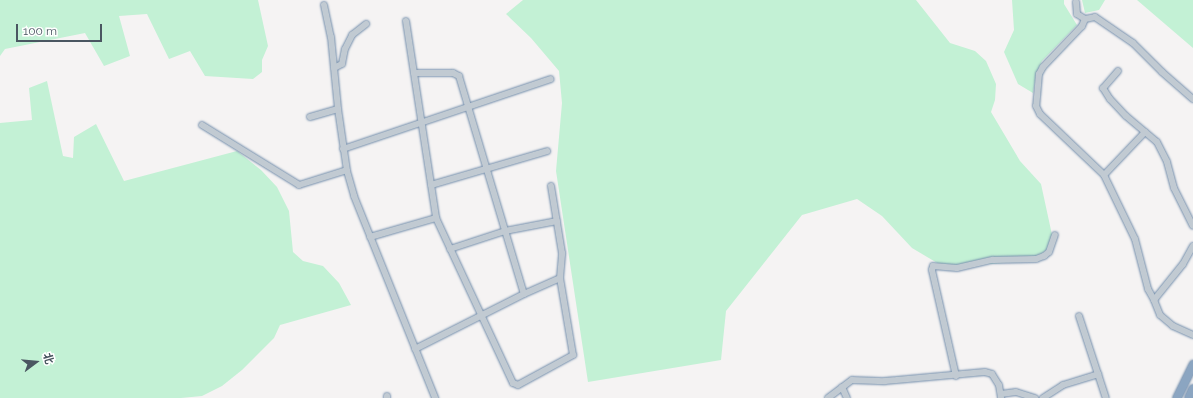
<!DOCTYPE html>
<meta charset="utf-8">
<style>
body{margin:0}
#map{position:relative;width:1193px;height:398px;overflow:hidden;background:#f5f3f3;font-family:Raleway,"Noto Sans SC",sans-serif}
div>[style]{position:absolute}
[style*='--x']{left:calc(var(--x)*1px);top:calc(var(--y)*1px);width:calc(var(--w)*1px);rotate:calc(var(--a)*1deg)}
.green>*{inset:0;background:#c3f1d5}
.roads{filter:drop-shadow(0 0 1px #7690ad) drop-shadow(0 0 1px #7690ad)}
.minor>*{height:6px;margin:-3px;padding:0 3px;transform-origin:3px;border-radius:3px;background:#c1cad2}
.highway>*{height:8px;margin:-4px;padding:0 4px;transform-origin:4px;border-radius:4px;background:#8ba5c1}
span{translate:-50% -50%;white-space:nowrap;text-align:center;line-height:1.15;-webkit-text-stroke:4px #fff;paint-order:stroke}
.north{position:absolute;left:16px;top:342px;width:40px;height:40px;-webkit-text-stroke:3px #fff;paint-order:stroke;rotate:74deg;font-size:11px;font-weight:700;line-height:16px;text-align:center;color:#4a5661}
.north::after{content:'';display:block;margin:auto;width:14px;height:18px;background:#4a5661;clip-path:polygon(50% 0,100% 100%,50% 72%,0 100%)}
.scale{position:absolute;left:16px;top:24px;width:86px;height:18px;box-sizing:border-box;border:2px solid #4a5661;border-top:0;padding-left:5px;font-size:12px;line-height:14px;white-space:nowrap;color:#4a5661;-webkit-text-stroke:3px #fff;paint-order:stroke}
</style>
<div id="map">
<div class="green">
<i style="clip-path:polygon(0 0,258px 0,268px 46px,262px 60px,262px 72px,253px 79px,205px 76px,190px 51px,169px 59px,147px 14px,119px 16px,130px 56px,104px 66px,85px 33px,5px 49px,0 56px)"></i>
<i style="clip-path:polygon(523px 0,916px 0,950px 43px,975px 51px,986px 61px,996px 84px,995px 100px,991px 112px,1020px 161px,1041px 184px,1054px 244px,1032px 261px,944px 267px,912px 248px,882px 216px,857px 199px,802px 215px,726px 311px,721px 360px,588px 382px,556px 171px,562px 103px,559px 71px,531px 38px,506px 14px)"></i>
<i style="clip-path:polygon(1012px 0,1064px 0,1064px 4px,1077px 25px,1042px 61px,1036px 74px,1033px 93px,1018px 84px,1004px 52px,1014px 30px)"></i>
<i style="clip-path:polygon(1082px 0,1105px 0,1099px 10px,1085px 13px)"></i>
<i style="clip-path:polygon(1137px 0,1193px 0,1193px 48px)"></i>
<i style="clip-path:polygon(47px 81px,63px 156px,73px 158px,74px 137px,96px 124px,124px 181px,237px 151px,261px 170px,277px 187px,289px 211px,293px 252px,303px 261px,323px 266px,339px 283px,351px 305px,280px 325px,274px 338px,242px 370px,222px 386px,202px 396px,181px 398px,0 398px,0 123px,32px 120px,29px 88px)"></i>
</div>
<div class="roads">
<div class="minor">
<i style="--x:1076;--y:2;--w:12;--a:85"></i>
<i style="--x:1077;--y:14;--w:9;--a:32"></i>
<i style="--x:1085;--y:19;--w:10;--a:-11"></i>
<i style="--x:1095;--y:17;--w:46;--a:34.4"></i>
<i style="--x:1133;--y:43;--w:41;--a:45"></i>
<i style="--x:1162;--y:72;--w:41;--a:41.1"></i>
<i style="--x:324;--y:5;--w:33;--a:78"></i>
<i style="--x:331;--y:37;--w:72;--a:84.4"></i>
<i style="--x:338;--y:109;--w:63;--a:81.7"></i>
<i style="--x:347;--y:171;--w:26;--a:74"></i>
<i style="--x:354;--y:196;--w:218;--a:68.1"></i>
<i style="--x:1085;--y:19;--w:8;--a:113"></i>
<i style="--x:1082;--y:26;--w:57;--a:133.6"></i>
<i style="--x:1043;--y:67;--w:8;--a:120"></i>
<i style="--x:1039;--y:74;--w:32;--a:95"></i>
<i style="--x:1036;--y:106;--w:9;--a:63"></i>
<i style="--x:1040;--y:114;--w:88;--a:43.6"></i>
<i style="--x:406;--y:21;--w:199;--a:81.3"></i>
<i style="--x:436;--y:218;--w:182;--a:65"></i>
<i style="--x:513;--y:383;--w:5;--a:22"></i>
<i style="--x:518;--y:385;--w:63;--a:-28.6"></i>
<i style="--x:573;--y:355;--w:78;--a:-99.6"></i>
<i style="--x:560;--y:278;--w:25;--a:-85"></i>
<i style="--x:562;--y:253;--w:68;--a:-99.3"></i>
<i style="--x:334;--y:68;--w:9;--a:-27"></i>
<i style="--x:342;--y:64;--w:15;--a:-79"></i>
<i style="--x:345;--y:49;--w:16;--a:-63"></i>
<i style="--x:352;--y:35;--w:18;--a:-38"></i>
<i style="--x:1118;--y:71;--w:23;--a:131"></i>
<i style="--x:1103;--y:88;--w:13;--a:58"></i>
<i style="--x:1110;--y:99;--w:23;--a:47"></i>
<i style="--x:1126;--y:116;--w:40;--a:40"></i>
<i style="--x:1157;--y:142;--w:22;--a:63"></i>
<i style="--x:1167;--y:162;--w:27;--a:75"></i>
<i style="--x:1174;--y:188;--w:42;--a:63.4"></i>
<i style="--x:414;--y:73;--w:39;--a:0"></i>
<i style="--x:453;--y:73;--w:7;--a:27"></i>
<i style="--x:459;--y:76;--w:227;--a:73.4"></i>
<i style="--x:310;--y:117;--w:29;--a:-16"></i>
<i style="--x:202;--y:125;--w:114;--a:31.7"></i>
<i style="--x:299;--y:185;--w:50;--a:-17.4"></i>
<i style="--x:1145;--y:132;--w:59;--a:133.6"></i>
<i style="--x:1104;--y:175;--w:71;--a:64.2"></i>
<i style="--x:1135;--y:239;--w:52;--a:75.4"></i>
<i style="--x:1148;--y:289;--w:13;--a:61"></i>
<i style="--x:343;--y:149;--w:219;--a:-18.6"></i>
<i style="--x:431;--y:185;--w:121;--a:-16.3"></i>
<i style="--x:370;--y:237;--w:69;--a:-16.1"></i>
<i style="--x:1193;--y:246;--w:21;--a:119"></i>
<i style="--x:1183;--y:264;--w:46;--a:128.9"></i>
<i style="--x:1154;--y:300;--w:16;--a:68"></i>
<i style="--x:1160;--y:315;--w:17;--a:40"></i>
<i style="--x:1173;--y:326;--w:22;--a:24"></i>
<i style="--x:450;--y:249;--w:58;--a:-18.1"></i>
<i style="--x:505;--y:231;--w:53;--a:-10.9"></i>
<i style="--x:1079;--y:316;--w:61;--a:71.9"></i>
<i style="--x:415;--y:349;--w:122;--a:-26.8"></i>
<i style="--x:524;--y:294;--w:39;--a:-24"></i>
<i style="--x:956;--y:376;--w:109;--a:-102.8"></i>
<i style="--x:932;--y:270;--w:4;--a:-76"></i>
<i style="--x:933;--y:266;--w:24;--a:5"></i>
<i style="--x:957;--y:268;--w:37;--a:-13"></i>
<i style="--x:993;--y:260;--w:43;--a:-1.3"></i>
<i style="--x:1036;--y:259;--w:9;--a:-21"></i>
<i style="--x:1044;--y:256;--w:6;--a:-39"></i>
<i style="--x:1049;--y:252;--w:18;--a:-71"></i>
<i style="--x:842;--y:387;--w:12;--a:66"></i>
<i style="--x:1001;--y:394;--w:15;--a:-8"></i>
<i style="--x:1016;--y:392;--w:20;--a:18"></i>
<i style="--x:387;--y:396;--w:2;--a:90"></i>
<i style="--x:828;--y:398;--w:30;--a:-37"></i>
<i style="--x:852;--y:380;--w:33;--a:2"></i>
<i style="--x:885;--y:381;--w:100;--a:-5.1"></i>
<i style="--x:985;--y:372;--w:7;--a:16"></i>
<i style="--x:992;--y:374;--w:13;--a:58"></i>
<i style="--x:999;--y:385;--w:13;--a:81"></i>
<i style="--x:1043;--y:398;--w:24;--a:-33"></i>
<i style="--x:1063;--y:385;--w:37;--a:-17"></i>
<i style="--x:1098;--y:374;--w:25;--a:72"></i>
</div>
<div class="highway">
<i style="--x:1177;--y:398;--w:37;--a:-64"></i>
<i style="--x:1189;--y:398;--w:10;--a:-66"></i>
</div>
</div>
<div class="north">北</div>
<div class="scale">100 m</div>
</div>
